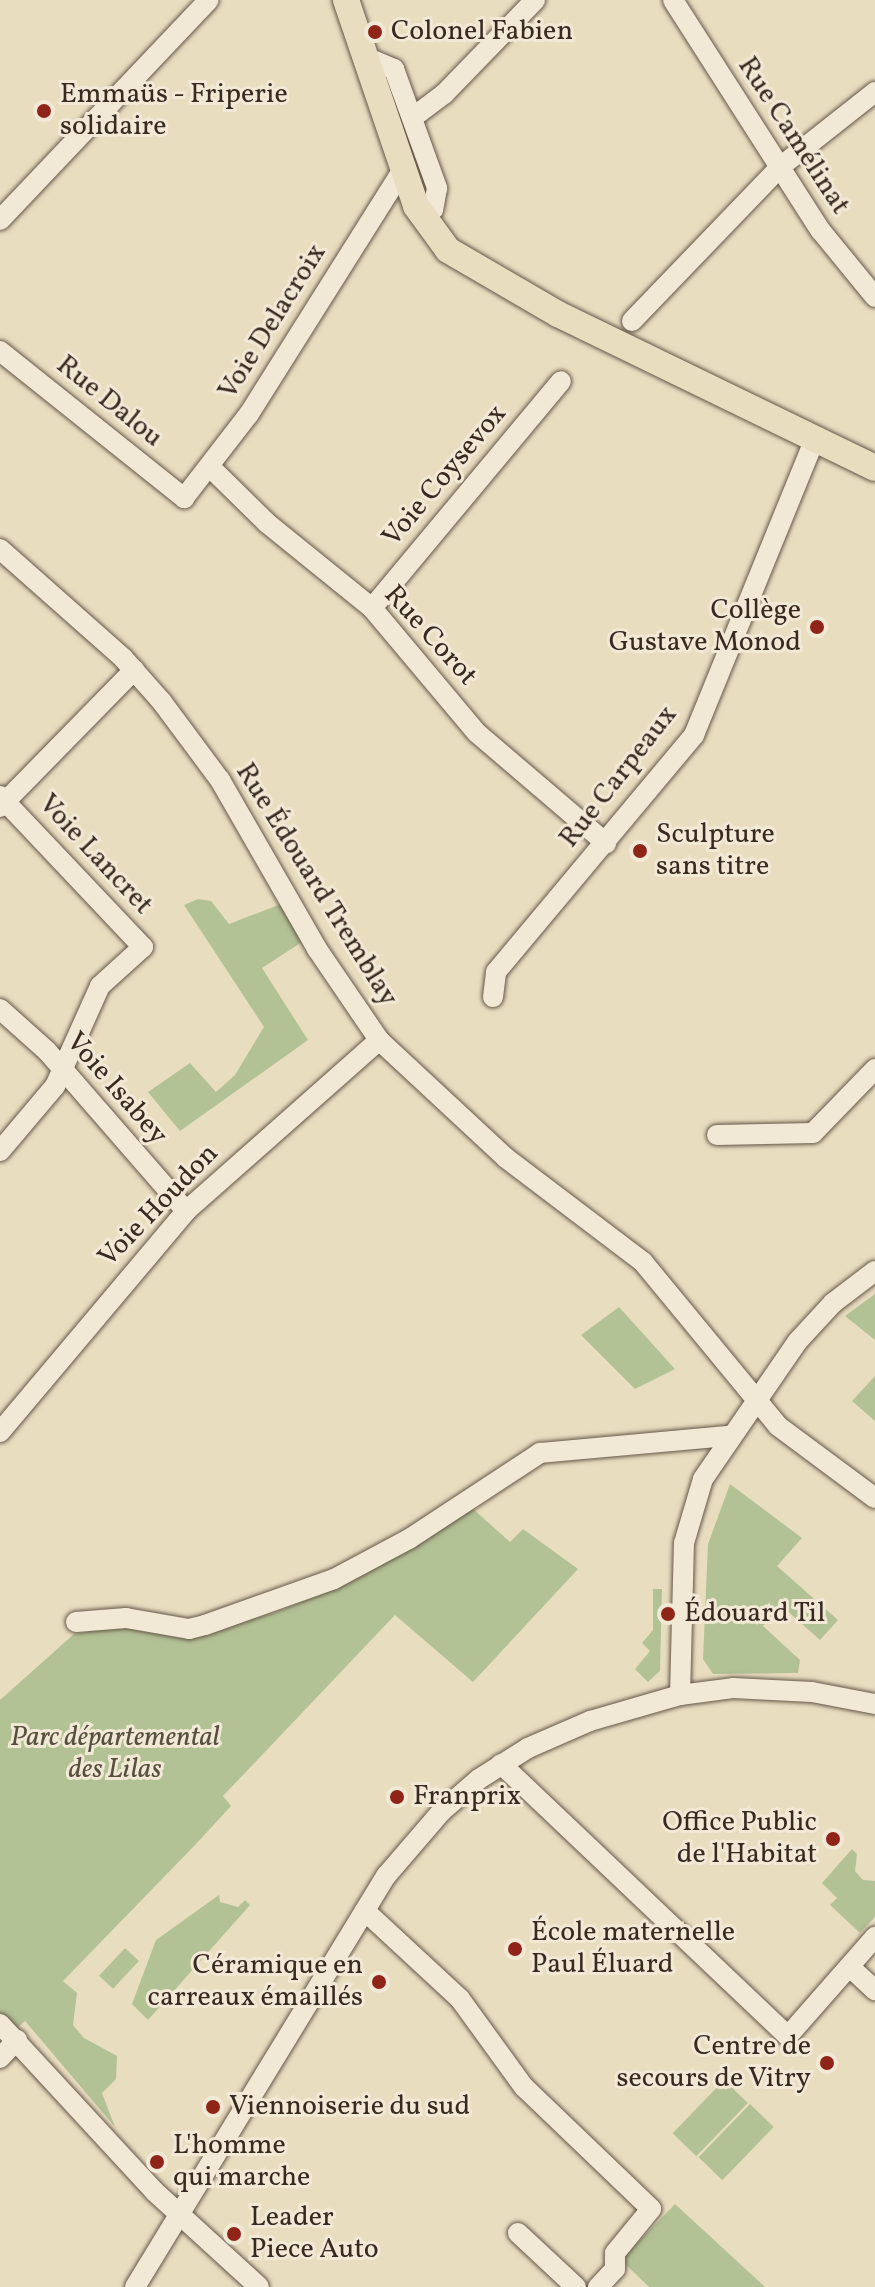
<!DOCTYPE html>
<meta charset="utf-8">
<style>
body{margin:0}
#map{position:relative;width:875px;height:2287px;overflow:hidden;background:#e9ddc0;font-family:Vollkorn,serif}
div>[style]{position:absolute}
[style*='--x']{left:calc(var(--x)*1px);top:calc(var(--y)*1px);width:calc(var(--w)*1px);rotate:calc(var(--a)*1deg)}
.green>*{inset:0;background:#b3c295;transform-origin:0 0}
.roads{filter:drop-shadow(0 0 2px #655749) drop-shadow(0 0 2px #655749)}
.minor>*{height:20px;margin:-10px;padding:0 10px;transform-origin:10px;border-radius:10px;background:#f1e9d6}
.major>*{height:26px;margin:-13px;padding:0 13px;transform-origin:13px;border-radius:13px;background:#e9ddc0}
.dots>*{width:22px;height:22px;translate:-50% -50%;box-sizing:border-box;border:4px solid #f1e9d6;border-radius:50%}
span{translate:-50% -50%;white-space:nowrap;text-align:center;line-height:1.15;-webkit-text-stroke:6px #f1e9d6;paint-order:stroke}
.poi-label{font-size:28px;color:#392a21}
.left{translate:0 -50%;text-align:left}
.right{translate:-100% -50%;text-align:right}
.street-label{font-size:28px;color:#392a21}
.park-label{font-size:28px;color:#58503e;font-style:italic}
</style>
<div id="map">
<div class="green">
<i style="clip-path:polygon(198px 899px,211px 901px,229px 924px,281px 904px,302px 942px,262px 968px,308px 1040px,180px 1131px,148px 1092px,190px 1063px,216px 1092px,235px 1075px,264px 1027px,184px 905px)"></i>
<i style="clip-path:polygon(875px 1294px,875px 1340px,845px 1316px)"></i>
<i style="clip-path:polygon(619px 1307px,675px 1369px,635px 1389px,581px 1335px)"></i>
<i style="clip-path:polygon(875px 1376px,875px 1421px,852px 1401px)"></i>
<i style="clip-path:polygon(730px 1484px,802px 1538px,777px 1566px,838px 1620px,820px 1640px,783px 1607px,763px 1626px,800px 1660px,798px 1673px,713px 1674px,703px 1659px,708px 1544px)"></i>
<i style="clip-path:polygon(472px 1508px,510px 1542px,523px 1529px,578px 1569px,473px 1682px,395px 1615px,223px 1796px,231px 1806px,196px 1844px,63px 1981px,77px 1993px,73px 2025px,84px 2038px,117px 2056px,116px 2079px,102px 2093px,115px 2127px,25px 2021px,14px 2031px,0 2020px,0 1700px,74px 1634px,125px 1625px,185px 1637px,274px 1613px,334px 1589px)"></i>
<i style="clip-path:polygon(653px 1589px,662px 1589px,660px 1671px,648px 1682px,635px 1669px,650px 1651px,642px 1643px,653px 1630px)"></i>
<i style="clip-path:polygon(852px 1849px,857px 1854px,855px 1871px,863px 1880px,875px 1881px,875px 1917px,860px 1933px,830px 1905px,837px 1898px,822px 1883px)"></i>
<i style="clip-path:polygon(219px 1895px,220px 1902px,238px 1907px,245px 1900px,250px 1905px,148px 2020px,132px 2004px,156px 1940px)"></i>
<i style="left:125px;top:1948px;width:19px;height:38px;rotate:43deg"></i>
<i style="left:724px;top:2080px;width:33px;height:74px;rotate:44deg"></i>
<i style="left:750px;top:2104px;width:33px;height:74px;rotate:44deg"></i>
<i style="clip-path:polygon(675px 2204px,765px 2287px,649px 2287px,621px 2260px)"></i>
</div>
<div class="roads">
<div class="minor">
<i style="--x:673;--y:0;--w:274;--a:57.4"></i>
<i style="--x:821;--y:231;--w:85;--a:50.7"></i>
<i style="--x:375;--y:61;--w:21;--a:23"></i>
<i style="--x:394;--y:69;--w:127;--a:70.1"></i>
<i style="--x:437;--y:188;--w:22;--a:100"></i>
<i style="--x:412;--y:118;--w:40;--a:-37"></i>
<i style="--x:444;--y:94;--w:131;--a:-45.9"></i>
<i style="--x:0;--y:220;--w:303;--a:-46.5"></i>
<i style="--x:632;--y:321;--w:214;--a:-46.1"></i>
<i style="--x:780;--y:167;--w:121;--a:-38.3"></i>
<i style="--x:0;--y:351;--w:236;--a:38.6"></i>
<i style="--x:184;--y:498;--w:106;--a:-52.3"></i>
<i style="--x:249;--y:414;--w:287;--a:-57.8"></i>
<i style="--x:211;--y:468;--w:78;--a:44.5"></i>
<i style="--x:267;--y:523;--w:135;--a:39"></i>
<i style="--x:372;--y:608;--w:163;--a:50"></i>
<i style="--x:477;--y:733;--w:170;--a:40.5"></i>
<i style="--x:0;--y:549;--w:164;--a:41.5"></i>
<i style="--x:123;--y:658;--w:59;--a:48.4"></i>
<i style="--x:162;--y:702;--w:97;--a:53.4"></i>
<i style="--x:220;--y:780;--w:195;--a:60.1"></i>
<i style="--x:317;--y:949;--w:110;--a:55.7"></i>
<i style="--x:379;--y:1040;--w:173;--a:42.9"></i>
<i style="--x:506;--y:1158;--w:172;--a:37.2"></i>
<i style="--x:643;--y:1262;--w:212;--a:50.5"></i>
<i style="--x:778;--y:1426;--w:121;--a:36.6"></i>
<i style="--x:372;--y:608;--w:295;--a:-50.2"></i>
<i style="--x:0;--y:796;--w:208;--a:46.6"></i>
<i style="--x:143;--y:947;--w:58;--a:137.8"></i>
<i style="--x:100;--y:986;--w:110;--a:114.2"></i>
<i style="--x:55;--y:1086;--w:85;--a:130.2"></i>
<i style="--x:0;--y:807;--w:192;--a:-45.6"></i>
<i style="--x:493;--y:997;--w:25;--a:-83"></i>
<i style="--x:496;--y:972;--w:309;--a:-50.1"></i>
<i style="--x:694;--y:735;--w:321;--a:-67.8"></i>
<i style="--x:0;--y:1009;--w:63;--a:41.8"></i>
<i style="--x:47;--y:1051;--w:212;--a:49"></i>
<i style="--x:717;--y:1135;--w:96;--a:-1.2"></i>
<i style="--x:813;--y:1133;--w:89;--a:-45.9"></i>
<i style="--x:0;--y:1432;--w:289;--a:-49.9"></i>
<i style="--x:186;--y:1211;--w:258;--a:-41.5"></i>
<i style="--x:76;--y:1622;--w:50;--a:-4.6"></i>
<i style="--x:126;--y:1618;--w:64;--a:9.9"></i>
<i style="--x:189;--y:1629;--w:16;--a:-14"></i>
<i style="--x:205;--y:1625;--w:137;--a:-19.6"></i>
<i style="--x:334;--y:1579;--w:85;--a:-28.1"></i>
<i style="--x:409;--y:1539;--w:157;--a:-33.3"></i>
<i style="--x:540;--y:1453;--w:189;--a:-5.2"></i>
<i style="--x:680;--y:1695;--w:152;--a:-88.5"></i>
<i style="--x:684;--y:1543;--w:67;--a:-73.5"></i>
<i style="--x:703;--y:1479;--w:166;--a:-55.5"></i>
<i style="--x:797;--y:1342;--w:53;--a:-47.3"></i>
<i style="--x:833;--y:1303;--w:53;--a:-37.3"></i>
<i style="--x:501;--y:1764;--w:395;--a:43.5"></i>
<i style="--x:788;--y:2036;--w:132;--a:-48.7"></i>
<i style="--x:365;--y:1911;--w:129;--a:42.8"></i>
<i style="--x:460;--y:1999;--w:109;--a:54"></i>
<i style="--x:524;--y:2087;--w:176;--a:43.8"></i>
<i style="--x:651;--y:2209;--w:57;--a:129.3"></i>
<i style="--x:615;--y:2253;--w:16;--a:90"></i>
<i style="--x:615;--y:2269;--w:25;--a:133"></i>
<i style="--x:850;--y:1967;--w:34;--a:43"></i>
<i style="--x:0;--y:2024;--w:227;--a:47.3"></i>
<i style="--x:154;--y:2191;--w:142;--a:42.4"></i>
<i style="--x:0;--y:2058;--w:25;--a:-47"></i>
<i style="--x:518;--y:2233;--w:79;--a:43"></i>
<i style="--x:135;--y:2287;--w:482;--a:-58.6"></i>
<i style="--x:386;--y:1876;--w:86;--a:-49.3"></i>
<i style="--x:442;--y:1811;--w:49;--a:-40.9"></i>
<i style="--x:479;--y:1779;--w:58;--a:-32.3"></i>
<i style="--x:528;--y:1748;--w:68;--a:-23.5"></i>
<i style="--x:590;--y:1721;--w:94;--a:-16.1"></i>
<i style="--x:680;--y:1695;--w:53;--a:-7.5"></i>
<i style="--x:733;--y:1688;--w:79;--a:2.9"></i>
<i style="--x:812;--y:1692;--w:64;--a:10.8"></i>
</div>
<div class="major">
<i style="--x:346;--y:0;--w:218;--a:71.2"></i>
<i style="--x:416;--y:206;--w:54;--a:54"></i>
<i style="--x:448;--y:250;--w:127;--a:30.2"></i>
<i style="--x:558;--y:314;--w:352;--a:25.9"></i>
</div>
</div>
<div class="dots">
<i style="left:375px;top:32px;background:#8f2418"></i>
<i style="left:44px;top:111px;background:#8f2418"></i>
<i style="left:817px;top:627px;background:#8f2418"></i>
<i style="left:640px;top:851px;background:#8f2418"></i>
<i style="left:668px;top:1614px;background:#8f2418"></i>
<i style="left:397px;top:1797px;background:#8f2418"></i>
<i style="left:833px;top:1839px;background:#8f2418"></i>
<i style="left:515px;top:1949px;background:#8f2418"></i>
<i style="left:379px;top:1982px;background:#8f2418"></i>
<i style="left:827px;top:2063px;background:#8f2418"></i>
<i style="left:213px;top:2107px;background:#8f2418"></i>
<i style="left:157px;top:2162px;background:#8f2418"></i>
<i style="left:234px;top:2234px;background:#8f2418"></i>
</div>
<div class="poi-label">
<span class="left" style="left:391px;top:32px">Colonel Fabien</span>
<span class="left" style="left:60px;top:111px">Emmaüs - Friperie<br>solidaire</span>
<span class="right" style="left:801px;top:627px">Collège<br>Gustave Monod</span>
<span class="left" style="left:656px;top:851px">Sculpture<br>sans titre</span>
<span class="left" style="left:684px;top:1614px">Édouard Til</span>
<span class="left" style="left:413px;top:1797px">Franprix</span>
<span class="right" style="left:817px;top:1839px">Office Public<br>de l'Habitat</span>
<span class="left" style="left:531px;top:1949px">École maternelle<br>Paul Éluard</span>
<span class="right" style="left:363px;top:1982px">Céramique en<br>carreaux émaillés</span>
<span class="right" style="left:811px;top:2063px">Centre de<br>secours de Vitry</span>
<span class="left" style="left:229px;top:2107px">Viennoiserie du sud</span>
<span class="left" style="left:173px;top:2162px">L'homme<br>qui marche</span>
<span class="left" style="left:250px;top:2234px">Leader<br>Piece Auto</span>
</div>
<div class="street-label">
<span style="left:793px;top:136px;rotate:57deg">Rue Camélinat</span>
<span style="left:273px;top:322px;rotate:-58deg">Voie Delacroix</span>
<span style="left:109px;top:402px;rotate:39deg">Rue Dalou</span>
<span style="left:445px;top:476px;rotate:-50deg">Voie Coysevox</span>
<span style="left:430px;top:636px;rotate:48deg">Rue Corot</span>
<span style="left:619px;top:777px;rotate:-52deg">Rue Carpeaux</span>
<span style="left:95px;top:855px;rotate:47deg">Voie Lancret</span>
<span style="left:316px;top:885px;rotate:58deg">Rue Édouard Tremblay</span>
<span style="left:116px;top:1089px;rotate:49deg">Voie Isabey</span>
<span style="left:159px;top:1206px;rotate:-46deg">Voie Houdon</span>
</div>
<div class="park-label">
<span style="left:115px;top:1754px">Parc départemental<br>des Lilas</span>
</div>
</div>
